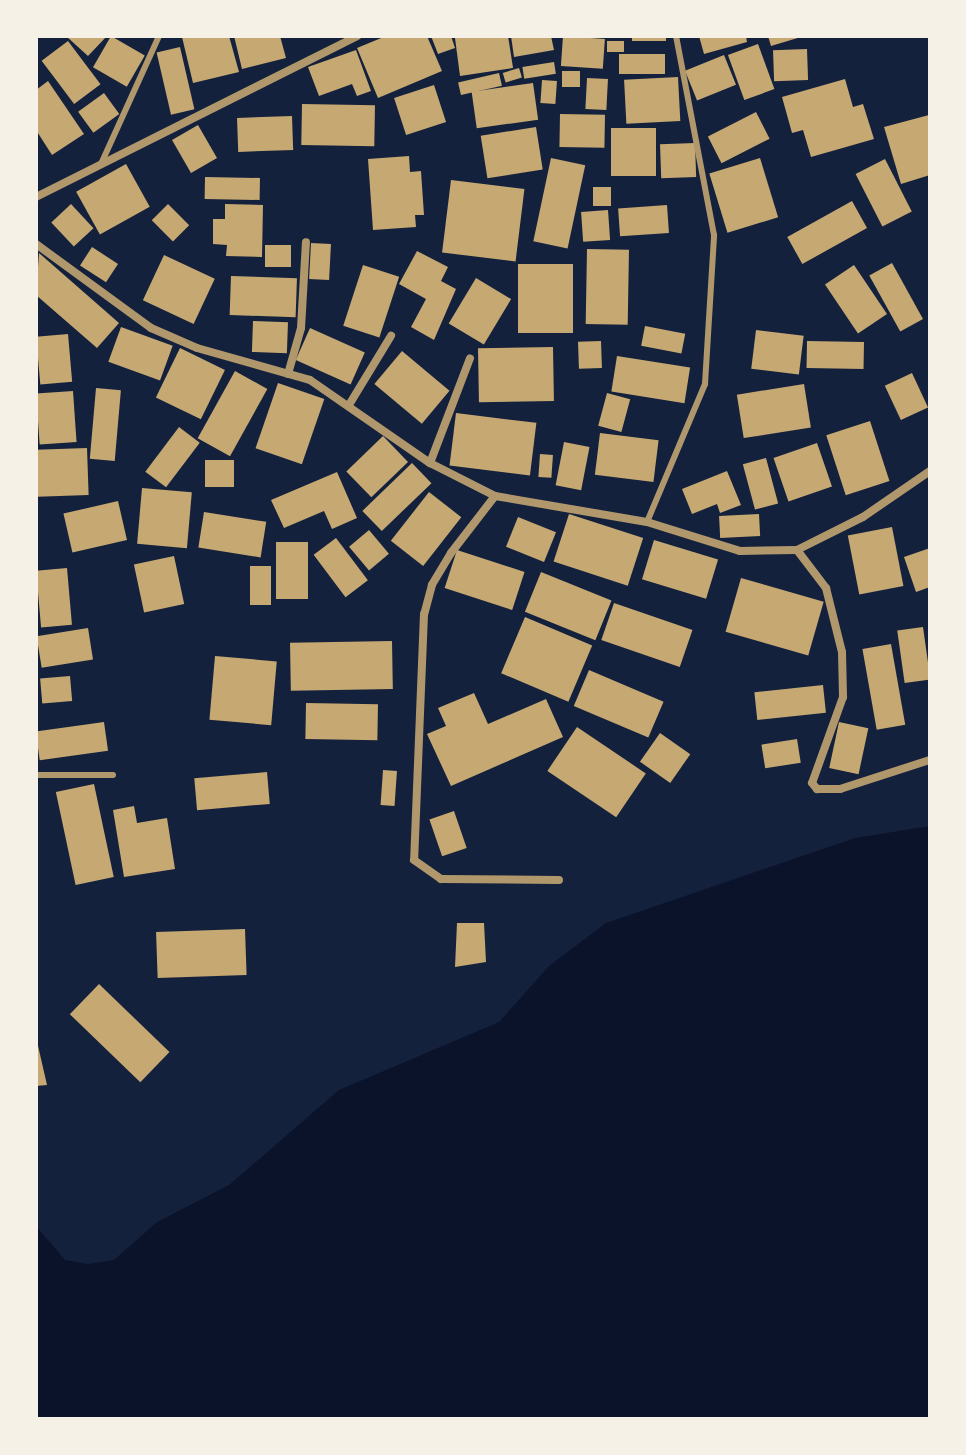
<!DOCTYPE html>
<style>
body{margin:0}
#map{position:relative;width:966px;height:1455px;overflow:hidden;background:#14213d;font-family:Ubuntu,sans-serif}
div>[style]{position:absolute}
[style*='--x']{left:calc(var(--x)*1px);top:calc(var(--y)*1px);width:calc(var(--w)*1px);rotate:calc(var(--a)*1deg)}
.water>*{inset:0;background:#0b132b}
.building>*{inset:0;background:#c6a872;transform-origin:0 0}
.service>*{height:6px;margin:-3px;padding:0 3px;transform-origin:3px;border-radius:3px;background:#b1986c}
.minor>*{height:8px;margin:-4px;padding:0 4px;transform-origin:4px;border-radius:4px;background:#b1986c}
span{translate:-50% -50%;white-space:nowrap;text-align:center;line-height:1.15;-webkit-text-stroke:7px #f6f1e7;paint-order:stroke}
.frame{position:absolute;inset:0;border:38px solid #f6f1e7;pointer-events:none}
</style>
<div id="map">
<div class="water">
<i style="clip-path:polygon(930px 826px,930px 1419px,36px 1419px,36px 1226px,65px 1260px,88px 1264px,114px 1260px,157px 1222px,229px 1185px,339px 1090px,499px 1022px,549px 966px,606px 923px,855px 838px)"></i>
</div>
<div class="building">
<i style="clip-path:polygon(66px 36px,107px 36px,88px 56px)"></i>
<i style="left:111px;top:36px;width:39px;height:36px;rotate:30deg"></i>
<i style="clip-path:polygon(229px 36px,239px 72px,193px 83px,182px 37px)"></i>
<i style="clip-path:polygon(234px 36px,280px 36px,286px 58px,242px 69px)"></i>
<i style="clip-path:polygon(386px 36px,427px 36px,442px 71px,378px 98px,357px 48px)"></i>
<i style="clip-path:polygon(431px 36px,451px 36px,455px 48px,438px 54px)"></i>
<i style="clip-path:polygon(508px 36px,513px 68px,460px 76px,455px 38px)"></i>
<i style="clip-path:polygon(511px 36px,551px 36px,554px 50px,514px 57px)"></i>
<i style="left:563px;top:36px;width:42px;height:30px;rotate:4deg"></i>
<i style="left:632px;top:36px;width:34px;height:5px"></i>
<i style="clip-path:polygon(699px 36px,746px 36px,747px 42px,704px 54px)"></i>
<i style="clip-path:polygon(768px 36px,801px 36px,801px 37px,771px 46px)"></i>
<i style="left:68px;top:41px;width:54px;height:33px;rotate:53deg"></i>
<i style="left:607px;top:41px;width:17px;height:11px"></i>
<i style="left:758px;top:44px;width:48px;height:32px;rotate:70deg"></i>
<i style="left:180px;top:47px;width:64px;height:24px;rotate:77deg"></i>
<i style="left:807px;top:49px;width:31px;height:34px;rotate:88deg"></i>
<i style="clip-path:polygon(356px 50px,371px 91px,357px 96px,352px 84px,319px 96px,308px 67px)"></i>
<i style="left:619px;top:54px;width:46px;height:20px"></i>
<i style="left:724px;top:55px;width:32px;height:42px;rotate:68deg"></i>
<i style="left:554px;top:62px;width:12px;height:32px;rotate:81deg"></i>
<i style="left:519px;top:68px;width:10px;height:17px;rotate:73deg"></i>
<i style="left:562px;top:71px;width:18px;height:16px"></i>
<i style="left:499px;top:73px;width:13px;height:42px;rotate:77deg"></i>
<i style="left:678px;top:77px;width:44px;height:54px;rotate:87deg"></i>
<i style="left:587px;top:78px;width:21px;height:31px;rotate:3deg"></i>
<i style="clip-path:polygon(845px 79px,853px 107px,863px 104px,874px 139px,811px 157px,803px 130px,792px 133px,782px 97px)"></i>
<i style="left:542px;top:80px;width:15px;height:23px;rotate:4deg"></i>
<i style="clip-path:polygon(48px 81px,84px 134px,52px 155px,36px 130px,36px 90px)"></i>
<i style="left:533px;top:83px;width:37px;height:62px;rotate:82deg"></i>
<i style="left:434px;top:85px;width:39px;height:42px;rotate:72deg"></i>
<i style="left:104px;top:93px;width:26px;height:32px;rotate:54deg"></i>
<i style="left:302px;top:104px;width:73px;height:41px;rotate:1deg"></i>
<i style="left:756px;top:112px;width:30px;height:54px;rotate:63deg"></i>
<i style="left:560px;top:114px;width:45px;height:33px;rotate:1deg"></i>
<i style="clip-path:polygon(929px 115px,930px 175px,901px 184px,884px 127px)"></i>
<i style="left:292px;top:116px;width:34px;height:55px;rotate:88deg"></i>
<i style="left:198px;top:125px;width:38px;height:30px;rotate:60deg"></i>
<i style="left:536px;top:127px;width:43px;height:56px;rotate:81deg"></i>
<i style="left:611px;top:128px;width:45px;height:48px"></i>
<i style="left:695px;top:143px;width:34px;height:35px;rotate:88deg"></i>
<i style="clip-path:polygon(409px 156px,410px 172px,421px 171px,424px 215px,415px 215px,416px 227px,373px 230px,368px 159px)"></i>
<i style="left:551px;top:158px;width:35px;height:85px;rotate:12deg"></i>
<i style="left:760px;top:158px;width:62px;height:53px;rotate:73deg"></i>
<i style="left:885px;top:159px;width:59px;height:33px;rotate:63deg"></i>
<i style="left:126px;top:164px;width:49px;height:57px;rotate:61deg"></i>
<i style="left:205px;top:177px;width:55px;height:22px;rotate:1deg"></i>
<i style="left:451px;top:180px;width:74px;height:73px;rotate:7deg"></i>
<i style="left:593px;top:187px;width:18px;height:19px"></i>
<i style="left:852px;top:201px;width:31px;height:74px;rotate:61deg"></i>
<i style="left:71px;top:204px;width:33px;height:27px;rotate:47deg"></i>
<i style="left:168px;top:204px;width:30px;height:23px;rotate:45deg"></i>
<i style="clip-path:polygon(225px 204px,263px 205px,262px 257px,226px 256px,227px 245px,213px 244px,213px 219px,225px 219px)"></i>
<i style="left:667px;top:205px;width:28px;height:49px;rotate:86deg"></i>
<i style="left:608px;top:210px;width:30px;height:27px;rotate:86deg"></i>
<i style="left:311px;top:243px;width:20px;height:36px;rotate:3deg"></i>
<i style="left:265px;top:245px;width:26px;height:22px"></i>
<i style="left:92px;top:247px;width:31px;height:22px;rotate:33deg"></i>
<i style="left:587px;top:249px;width:42px;height:75px;rotate:1deg"></i>
<i style="clip-path:polygon(417px 251px,448px 267px,441px 281px,456px 289px,434px 340px,411px 327px,426px 299px,399px 284px)"></i>
<i style="clip-path:polygon(39px 253px,119px 323px,97px 348px,36px 295px)"></i>
<i style="left:164px;top:255px;width:56px;height:50px;rotate:25deg"></i>
<i style="left:892px;top:263px;width:64px;height:26px;rotate:61deg"></i>
<i style="left:573px;top:264px;width:69px;height:55px;rotate:90deg"></i>
<i style="left:363px;top:265px;width:38px;height:64px;rotate:18deg"></i>
<i style="left:854px;top:265px;width:59px;height:35px;rotate:56deg"></i>
<i style="left:231px;top:276px;width:66px;height:39px;rotate:2deg"></i>
<i style="left:476px;top:278px;width:41px;height:53px;rotate:31deg"></i>
<i style="left:253px;top:321px;width:35px;height:31px;rotate:2deg"></i>
<i style="left:645px;top:326px;width:41px;height:20px;rotate:11deg"></i>
<i style="left:121px;top:327px;width:55px;height:37px;rotate:20deg"></i>
<i style="left:310px;top:328px;width:60px;height:35px;rotate:24deg"></i>
<i style="left:756px;top:330px;width:48px;height:39px;rotate:7deg"></i>
<i style="left:68px;top:334px;width:48px;height:32px;rotate:85deg"></i>
<i style="left:601px;top:341px;width:27px;height:23px;rotate:88deg"></i>
<i style="left:807px;top:341px;width:57px;height:27px;rotate:1deg"></i>
<i style="left:553px;top:347px;width:54px;height:75px;rotate:89deg"></i>
<i style="left:180px;top:348px;width:50px;height:55px;rotate:26deg"></i>
<i style="left:402px;top:351px;width:62px;height:43px;rotate:40deg"></i>
<i style="left:617px;top:356px;width:74px;height:36px;rotate:9deg"></i>
<i style="left:235px;top:371px;width:37px;height:77px;rotate:29deg"></i>
<i style="left:912px;top:373px;width:38px;height:30px;rotate:65deg"></i>
<i style="left:278px;top:383px;width:49px;height:69px;rotate:19deg"></i>
<i style="left:804px;top:384px;width:44px;height:68px;rotate:81deg"></i>
<i style="left:96px;top:388px;width:25px;height:71px;rotate:5deg"></i>
<i style="left:73px;top:391px;width:51px;height:37px;rotate:86deg"></i>
<i style="left:607px;top:393px;width:24px;height:34px;rotate:15deg"></i>
<i style="left:456px;top:413px;width:81px;height:53px;rotate:7deg"></i>
<i style="left:870px;top:421px;width:63px;height:46px;rotate:72deg"></i>
<i style="left:179px;top:427px;width:26px;height:56px;rotate:37deg"></i>
<i style="left:600px;top:433px;width:59px;height:42px;rotate:7deg"></i>
<i style="left:383px;top:436px;width:36px;height:51px;rotate:46deg"></i>
<i style="left:564px;top:442px;width:26px;height:44px;rotate:11deg"></i>
<i style="left:817px;top:443px;width:46px;height:46px;rotate:71deg"></i>
<i style="left:87px;top:448px;width:47px;height:51px;rotate:88deg"></i>
<i style="left:540px;top:454px;width:13px;height:23px;rotate:4deg"></i>
<i style="left:766px;top:458px;width:47px;height:24px;rotate:75deg"></i>
<i style="left:205px;top:460px;width:29px;height:27px"></i>
<i style="left:412px;top:463px;width:28px;height:69px;rotate:46deg"></i>
<i style="clip-path:polygon(727px 471px,741px 505px,720px 513px,717px 504px,692px 514px,682px 489px)"></i>
<i style="clip-path:polygon(337px 472px,357px 518px,332px 529px,324px 511px,284px 528px,271px 500px)"></i>
<i style="left:142px;top:488px;width:50px;height:56px;rotate:5deg"></i>
<i style="left:429px;top:492px;width:41px;height:62px;rotate:38deg"></i>
<i style="left:118px;top:501px;width:40px;height:56px;rotate:77deg"></i>
<i style="left:204px;top:512px;width:63px;height:36px;rotate:9deg"></i>
<i style="left:569px;top:514px;width:78px;height:50px;rotate:18deg"></i>
<i style="left:759px;top:514px;width:22px;height:40px;rotate:87deg"></i>
<i style="left:518px;top:517px;width:41px;height:32px;rotate:22deg"></i>
<i style="left:892px;top:527px;width:60px;height:45px;rotate:79deg"></i>
<i style="left:369px;top:530px;width:31px;height:26px;rotate:50deg"></i>
<i style="left:336px;top:538px;width:53px;height:28px;rotate:53deg"></i>
<i style="left:654px;top:540px;width:67px;height:41px;rotate:17deg"></i>
<i style="left:276px;top:542px;width:32px;height:57px"></i>
<i style="clip-path:polygon(930px 548px,930px 587px,916px 592px,904px 557px)"></i>
<i style="left:457px;top:550px;width:71px;height:40px;rotate:18deg"></i>
<i style="left:174px;top:556px;width:49px;height:41px;rotate:78deg"></i>
<i style="left:250px;top:566px;width:21px;height:39px"></i>
<i style="left:67px;top:568px;width:57px;height:31px;rotate:85deg"></i>
<i style="left:541px;top:572px;width:76px;height:43px;rotate:22deg"></i>
<i style="left:741px;top:578px;width:86px;height:56px;rotate:16deg"></i>
<i style="left:614px;top:603px;width:83px;height:39px;rotate:19deg"></i>
<i style="left:525px;top:617px;width:73px;height:61px;rotate:23deg"></i>
<i style="left:923px;top:627px;width:53px;height:26px;rotate:82deg"></i>
<i style="left:88px;top:628px;width:32px;height:52px;rotate:81deg"></i>
<i style="left:392px;top:641px;width:48px;height:102px;rotate:89deg"></i>
<i style="left:891px;top:644px;width:82px;height:29px;rotate:80deg"></i>
<i style="left:215px;top:656px;width:62px;height:64px;rotate:5deg"></i>
<i style="left:589px;top:670px;width:81px;height:39px;rotate:23deg"></i>
<i style="left:70px;top:676px;width:25px;height:30px;rotate:85deg"></i>
<i style="left:823px;top:685px;width:28px;height:69px;rotate:84deg"></i>
<i style="clip-path:polygon(474px 693px,488px 724px,546px 699px,563px 737px,451px 786px,427px 734px,446px 726px,438px 708px)"></i>
<i style="left:306px;top:703px;width:72px;height:36px;rotate:1deg"></i>
<i style="left:104px;top:722px;width:29px;height:69px;rotate:82deg"></i>
<i style="left:839px;top:722px;width:30px;height:47px;rotate:12deg"></i>
<i style="left:577px;top:727px;width:83px;height:53px;rotate:34deg"></i>
<i style="left:660px;top:733px;width:37px;height:35px;rotate:35deg"></i>
<i style="left:797px;top:739px;width:24px;height:36px;rotate:81deg"></i>
<i style="left:383px;top:770px;width:14px;height:35px;rotate:4deg"></i>
<i style="left:267px;top:772px;width:32px;height:73px;rotate:85deg"></i>
<i style="left:94px;top:784px;width:95px;height:39px;rotate:78deg"></i>
<i style="clip-path:polygon(134px 806px,137px 823px,167px 818px,175px 869px,124px 877px,113px 810px)"></i>
<i style="left:454px;top:811px;width:39px;height:26px;rotate:71deg"></i>
<i style="clip-path:polygon(457px 923px,484px 923px,486px 962px,455px 967px)"></i>
<i style="left:245px;top:929px;width:46px;height:89px;rotate:88deg"></i>
<i style="left:99px;top:984px;width:98px;height:42px;rotate:44deg"></i>
<i style="clip-path:polygon(36px 1037px,47px 1085px,36px 1086px)"></i>
</div>
<div class="service">
<i style="--x:101;--y:164;--w:141;--a:-65.6"></i>
<i style="--x:647;--y:522;--w:150;--a:-67.2"></i>
<i style="--x:705;--y:384;--w:149;--a:-86.5"></i>
<i style="--x:714;--y:235;--w:203;--a:-100.8"></i>
<i style="--x:36;--y:775;--w:77;--a:0"></i>
</div>
<div class="minor">
<i style="--x:36;--y:197;--w:359;--a:-26.6"></i>
<i style="--x:36;--y:244;--w:142;--a:36.1"></i>
<i style="--x:151;--y:328;--w:50;--a:23.5"></i>
<i style="--x:197;--y:348;--w:117;--a:15.8"></i>
<i style="--x:310;--y:380;--w:146;--a:34.7"></i>
<i style="--x:430;--y:463;--w:73;--a:26.9"></i>
<i style="--x:495;--y:496;--w:154;--a:9.7"></i>
<i style="--x:647;--y:522;--w:97;--a:17.3"></i>
<i style="--x:740;--y:551;--w:57;--a:-1"></i>
<i style="--x:797;--y:550;--w:48;--a:52.7"></i>
<i style="--x:826;--y:588;--w:66;--a:76"></i>
<i style="--x:842;--y:652;--w:45;--a:88.7"></i>
<i style="--x:843;--y:697;--w:91;--a:109.8"></i>
<i style="--x:812;--y:783;--w:8;--a:50"></i>
<i style="--x:817;--y:789;--w:23;--a:0"></i>
<i style="--x:840;--y:789;--w:95;--a:-17.9"></i>
<i style="--x:288;--y:374;--w:48;--a:-74.2"></i>
<i style="--x:301;--y:328;--w:86;--a:-86.7"></i>
<i style="--x:349;--y:405;--w:81;--a:-58.7"></i>
<i style="--x:430;--y:463;--w:112;--a:-69.1"></i>
<i style="--x:495;--y:496;--w:72;--a:127.7"></i>
<i style="--x:451;--y:553;--w:37;--a:121"></i>
<i style="--x:432;--y:585;--w:30;--a:105"></i>
<i style="--x:424;--y:614;--w:246;--a:92.3"></i>
<i style="--x:414;--y:860;--w:33;--a:35"></i>
<i style="--x:441;--y:879;--w:118;--a:0.5"></i>
<i style="--x:797;--y:550;--w:74;--a:-26.6"></i>
<i style="--x:863;--y:517;--w:81;--a:-34.5"></i>
</div>
<div class="frame"></div>
</div>
